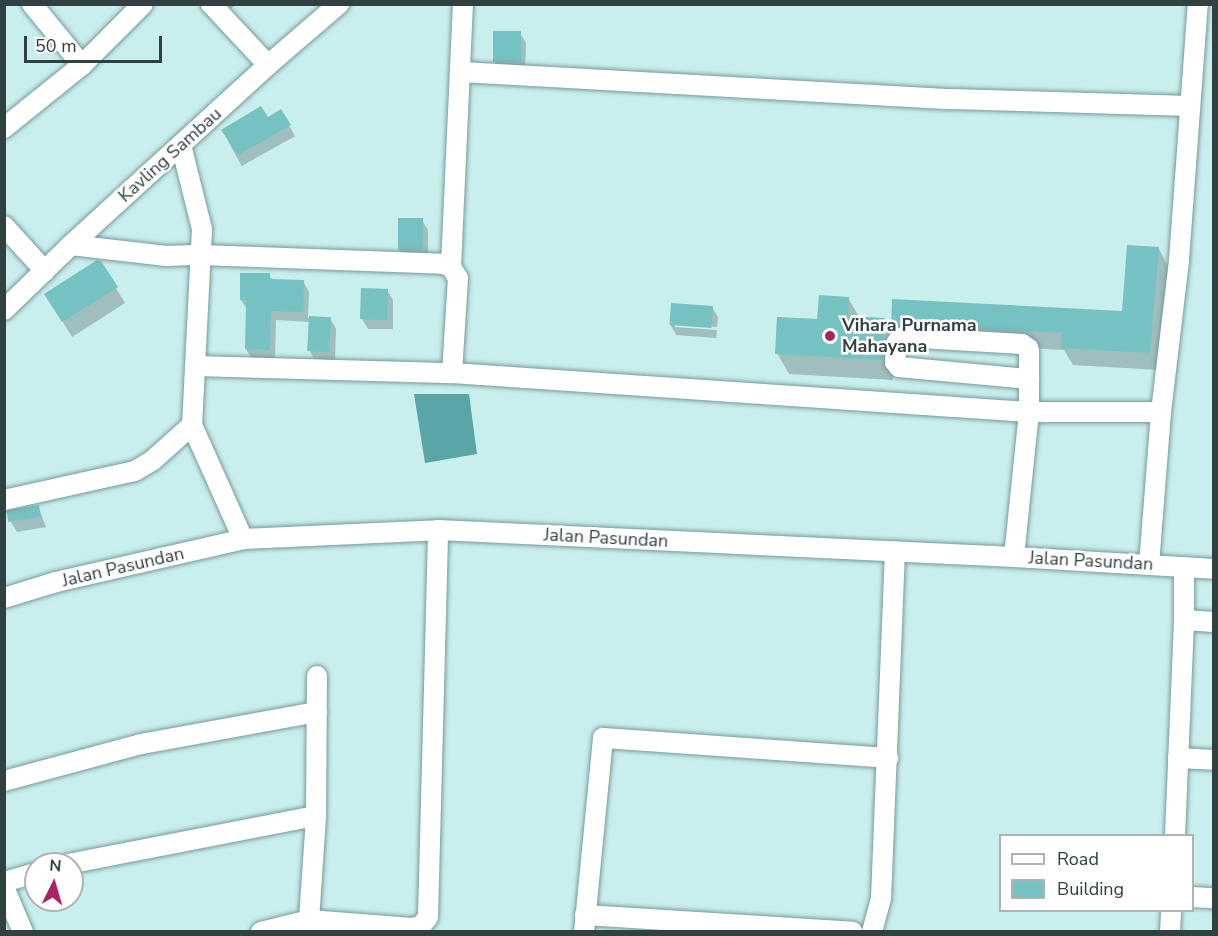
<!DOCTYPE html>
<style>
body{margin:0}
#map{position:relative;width:1218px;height:936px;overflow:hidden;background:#c9eeee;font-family:"Nunito Sans",sans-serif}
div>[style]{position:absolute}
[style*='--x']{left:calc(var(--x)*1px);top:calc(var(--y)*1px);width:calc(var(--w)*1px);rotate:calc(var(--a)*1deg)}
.water>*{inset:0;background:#5aa6a7}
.shadow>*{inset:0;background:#0003;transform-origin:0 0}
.building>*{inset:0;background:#76c1c2;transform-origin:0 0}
.roads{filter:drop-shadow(0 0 2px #789a9a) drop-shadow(0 0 2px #789a9a)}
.minor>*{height:20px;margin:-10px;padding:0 10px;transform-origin:10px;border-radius:10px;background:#fff}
.dots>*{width:16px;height:16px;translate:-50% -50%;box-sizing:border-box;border:3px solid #fff;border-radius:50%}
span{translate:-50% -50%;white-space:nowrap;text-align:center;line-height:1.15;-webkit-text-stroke:5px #fff;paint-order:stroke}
.street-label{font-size:18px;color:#314040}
.poi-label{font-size:18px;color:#314040;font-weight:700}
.left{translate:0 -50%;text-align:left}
.frame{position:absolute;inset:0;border:6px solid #314040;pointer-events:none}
.legend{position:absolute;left:999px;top:834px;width:195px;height:78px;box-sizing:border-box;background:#fff;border:2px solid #adb3b3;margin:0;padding:8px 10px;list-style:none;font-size:18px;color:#314040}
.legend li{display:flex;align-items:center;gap:12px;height:30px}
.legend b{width:30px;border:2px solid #adb3b3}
.north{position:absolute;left:24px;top:852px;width:60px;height:60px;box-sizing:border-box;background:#fff;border:2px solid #adb3b3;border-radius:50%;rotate:5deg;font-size:16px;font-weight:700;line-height:24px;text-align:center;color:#314040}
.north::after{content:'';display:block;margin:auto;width:21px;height:27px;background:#ae225f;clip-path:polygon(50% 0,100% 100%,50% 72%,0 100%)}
.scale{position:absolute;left:24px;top:36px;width:138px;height:27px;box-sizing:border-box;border:3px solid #314040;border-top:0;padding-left:8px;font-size:18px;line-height:21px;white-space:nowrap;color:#314040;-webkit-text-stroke:4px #fff;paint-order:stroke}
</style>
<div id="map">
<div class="water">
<i style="clip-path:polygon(414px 394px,469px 394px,477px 454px,425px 463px)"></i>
</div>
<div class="shadow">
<i style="clip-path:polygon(228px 4px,237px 4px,230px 9px)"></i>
<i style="clip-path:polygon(520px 33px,526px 43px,525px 73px,500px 71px,494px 61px)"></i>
<i style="left:281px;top:111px;width:29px;height:61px;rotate:61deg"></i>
<i style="clip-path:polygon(422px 220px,428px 230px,428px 261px,406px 260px,400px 250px)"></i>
<i style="clip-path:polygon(1159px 249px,1168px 266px,1159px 370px,1073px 365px,1064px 350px,914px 342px,902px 345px,893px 328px,894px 300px,1124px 313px)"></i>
<i style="clip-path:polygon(100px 262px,125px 303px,72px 337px,55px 309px)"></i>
<i style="clip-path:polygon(269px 275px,273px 280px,303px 281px,309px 292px,308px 318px,330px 318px,336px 329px,335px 361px,315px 360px,309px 350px,310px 322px,276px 320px,275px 360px,252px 359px,246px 349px,248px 311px,241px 300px)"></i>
<i style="clip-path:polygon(387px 290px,393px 300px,393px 329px,368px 329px,362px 319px)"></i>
<i style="clip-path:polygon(848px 298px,860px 318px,884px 319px,896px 340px,893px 380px,789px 374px,777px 353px)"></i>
<i style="clip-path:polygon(712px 307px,718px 317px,717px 327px,675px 324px,675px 327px,717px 330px,716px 338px,676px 335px,670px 324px)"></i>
<i style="clip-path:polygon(38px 506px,46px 527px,17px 532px,11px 522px)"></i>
</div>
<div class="building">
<i style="left:493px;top:31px;width:28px;height:31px"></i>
<i style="clip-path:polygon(261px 106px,268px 117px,281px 109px,291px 125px,238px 155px,221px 130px)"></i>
<i style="left:398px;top:218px;width:25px;height:32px"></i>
<i style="clip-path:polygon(1127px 245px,1159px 247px,1150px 353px,1061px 348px,1062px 333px,904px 325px,891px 328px,892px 299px,1122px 311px)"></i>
<i style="clip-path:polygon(97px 260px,101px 261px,118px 287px,62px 322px,44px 294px)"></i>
<i style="clip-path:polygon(240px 273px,270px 273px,270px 279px,304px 280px,303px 312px,271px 311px,270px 350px,245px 349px,246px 301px,240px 300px)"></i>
<i style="left:361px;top:288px;width:27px;height:31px;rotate:2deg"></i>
<i style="clip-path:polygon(819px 295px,849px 297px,848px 316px,885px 318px,882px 360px,775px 354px,777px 317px,817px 319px)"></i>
<i style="left:671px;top:303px;width:42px;height:22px;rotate:4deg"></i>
<i style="left:309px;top:316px;width:22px;height:35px;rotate:3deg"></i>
<i style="left:39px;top:505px;width:12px;height:33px;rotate:81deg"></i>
</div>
<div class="roads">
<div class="minor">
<i style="--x:32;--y:4;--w:79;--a:50.7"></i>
<i style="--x:211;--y:4;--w:83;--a:46.9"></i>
<i style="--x:461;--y:72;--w:490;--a:3.2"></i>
<i style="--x:950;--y:99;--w:240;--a:1.7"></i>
<i style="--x:4;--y:128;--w:100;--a:-38.9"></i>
<i style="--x:82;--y:65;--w:86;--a:-45"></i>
<i style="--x:181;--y:145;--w:87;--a:76"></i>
<i style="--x:202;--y:229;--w:196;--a:92.9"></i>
<i style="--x:192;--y:425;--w:125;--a:65.9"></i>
<i style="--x:4;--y:226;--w:61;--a:47.7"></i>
<i style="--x:71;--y:245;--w:96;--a:6.6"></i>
<i style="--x:166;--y:256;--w:35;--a:-2"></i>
<i style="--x:201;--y:255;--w:242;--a:2.1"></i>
<i style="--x:443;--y:264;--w:9;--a:21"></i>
<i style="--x:451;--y:267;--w:13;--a:58"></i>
<i style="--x:458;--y:278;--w:95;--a:93.6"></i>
<i style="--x:451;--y:267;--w:263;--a:-87.4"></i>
<i style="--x:4;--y:310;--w:93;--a:-44.1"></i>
<i style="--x:71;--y:245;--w:267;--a:-42.4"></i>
<i style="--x:268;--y:65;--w:94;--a:-40.7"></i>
<i style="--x:196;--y:366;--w:256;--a:1.6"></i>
<i style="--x:452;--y:373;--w:578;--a:3.87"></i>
<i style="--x:1029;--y:412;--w:132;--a:0"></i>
<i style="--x:4;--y:500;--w:134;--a:-12.5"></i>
<i style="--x:135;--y:471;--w:21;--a:-31"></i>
<i style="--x:153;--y:460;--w:52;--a:-41.9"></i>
<i style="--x:1014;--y:557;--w:146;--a:-84.1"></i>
<i style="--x:1029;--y:412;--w:61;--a:-90"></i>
<i style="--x:1029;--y:351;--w:3;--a:-108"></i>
<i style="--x:1028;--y:348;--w:7;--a:-146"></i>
<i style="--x:1022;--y:344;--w:119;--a:-176.6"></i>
<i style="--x:903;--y:337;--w:8;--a:140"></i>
<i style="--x:897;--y:342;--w:20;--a:96"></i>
<i style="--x:895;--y:362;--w:6;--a:51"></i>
<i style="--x:899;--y:367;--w:131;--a:5.3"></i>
<i style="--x:1149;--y:565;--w:153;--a:-85.5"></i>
<i style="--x:1161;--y:412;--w:153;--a:-83.2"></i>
<i style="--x:1179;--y:260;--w:257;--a:-85.8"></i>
<i style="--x:4;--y:598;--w:54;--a:-17.1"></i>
<i style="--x:56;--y:582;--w:192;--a:-12.9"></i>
<i style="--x:243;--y:539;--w:195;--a:-2.6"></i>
<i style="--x:438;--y:530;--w:577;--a:2.68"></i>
<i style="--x:1014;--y:557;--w:200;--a:3.4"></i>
<i style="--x:1184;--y:620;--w:53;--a:-90"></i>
<i style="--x:1178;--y:758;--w:36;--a:3"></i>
<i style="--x:4;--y:781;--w:142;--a:-15.1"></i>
<i style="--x:141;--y:744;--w:179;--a:-10.3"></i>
<i style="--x:1175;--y:836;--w:216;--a:-87.6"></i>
<i style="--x:1184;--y:620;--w:30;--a:4"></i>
<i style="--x:68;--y:864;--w:253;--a:-11"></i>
<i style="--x:4;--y:882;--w:33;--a:-16"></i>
<i style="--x:4;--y:887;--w:49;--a:67.1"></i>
<i style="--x:1192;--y:897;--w:22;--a:3"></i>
<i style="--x:585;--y:915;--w:268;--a:3.6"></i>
<i style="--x:261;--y:932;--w:49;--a:-14"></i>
<i style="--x:309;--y:920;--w:103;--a:4.4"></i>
<i style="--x:412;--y:928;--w:9;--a:-13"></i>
<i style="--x:421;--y:926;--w:11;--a:-52"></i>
<i style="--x:428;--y:917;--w:387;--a:-88.5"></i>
<i style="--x:312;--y:932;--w:12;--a:-104"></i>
<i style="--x:309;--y:920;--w:104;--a:-86.1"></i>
<i style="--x:316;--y:816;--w:140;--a:-89.6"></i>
<i style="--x:584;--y:932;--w:195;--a:-84.4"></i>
<i style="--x:603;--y:738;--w:286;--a:4"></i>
<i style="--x:872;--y:932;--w:34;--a:-75"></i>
<i style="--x:881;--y:899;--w:348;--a:-87.7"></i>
<i style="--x:1170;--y:932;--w:22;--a:-87"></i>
</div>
</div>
<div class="dots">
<i style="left:830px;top:336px;background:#ae225f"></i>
</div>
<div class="street-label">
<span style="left:170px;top:155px;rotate:-42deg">Kavling Sambau</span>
<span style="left:606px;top:538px;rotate:3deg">Jalan Pasundan</span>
<span style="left:1091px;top:561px;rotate:3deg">Jalan Pasundan</span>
<span style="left:123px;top:567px;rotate:-13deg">Jalan Pasundan</span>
</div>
<div class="poi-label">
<span class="left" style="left:842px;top:336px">Vihara Purnama<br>Mahayana</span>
</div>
<div class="frame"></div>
<ul class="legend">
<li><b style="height:8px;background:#fff"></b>Road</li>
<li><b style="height:16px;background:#76c1c2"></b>Building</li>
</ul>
<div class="north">N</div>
<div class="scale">50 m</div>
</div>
